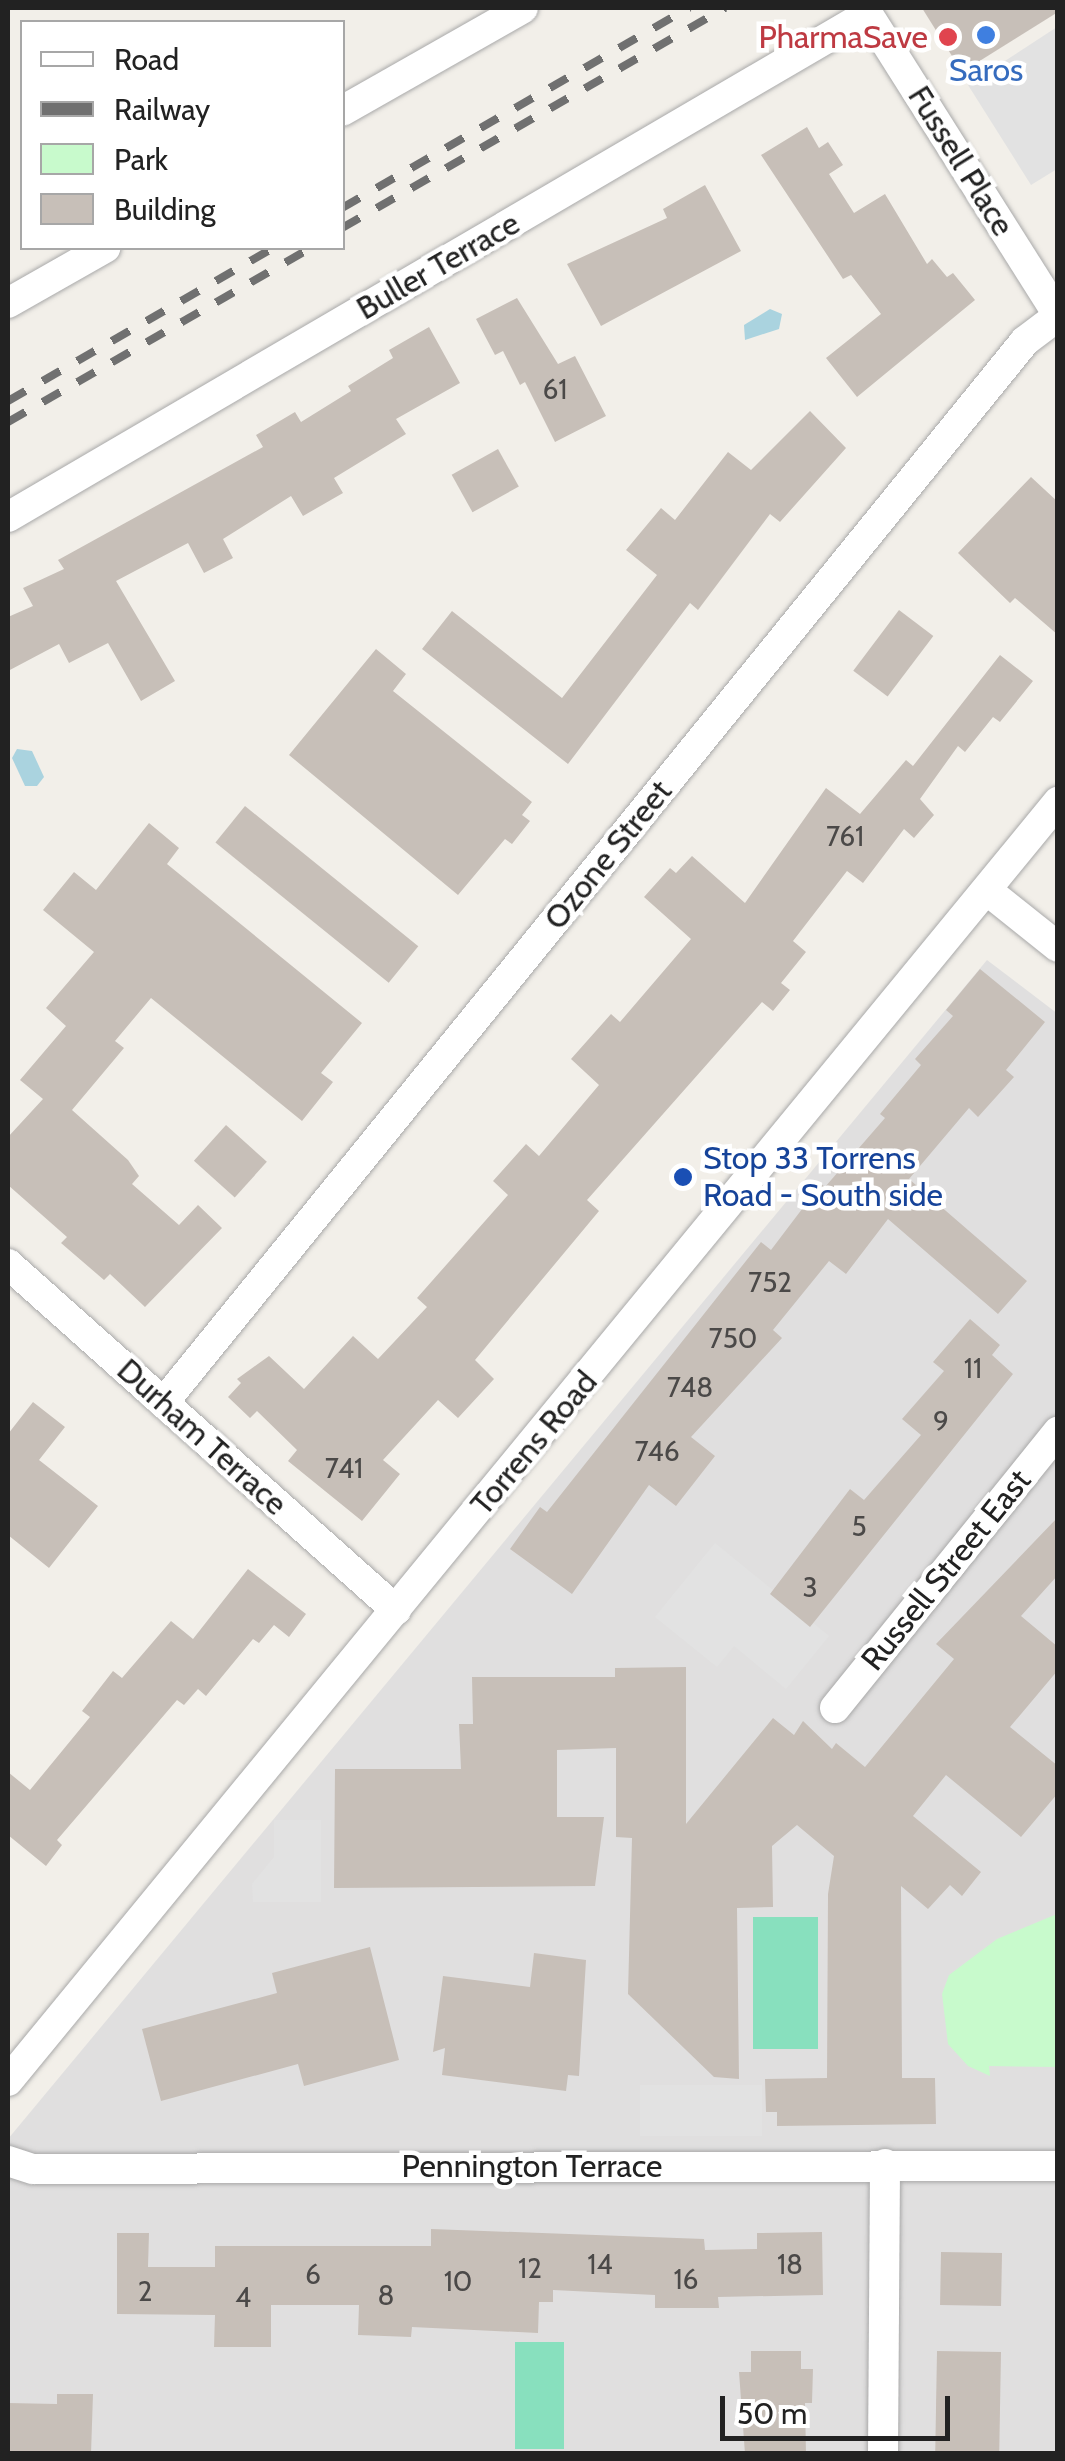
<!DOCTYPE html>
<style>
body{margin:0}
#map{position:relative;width:1065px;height:2461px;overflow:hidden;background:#f2efe9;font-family:Cabin,sans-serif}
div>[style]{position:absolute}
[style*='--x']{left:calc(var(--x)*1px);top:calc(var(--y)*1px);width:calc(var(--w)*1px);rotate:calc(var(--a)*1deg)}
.residential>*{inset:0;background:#e0dfdf}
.park>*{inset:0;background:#c8facc}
.pitch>*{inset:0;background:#88e0be;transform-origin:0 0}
.parking>*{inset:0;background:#e2e2e2;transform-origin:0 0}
.water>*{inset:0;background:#aad3df}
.building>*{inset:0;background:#c7bfb8;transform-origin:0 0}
.roads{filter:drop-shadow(0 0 2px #a9a9a9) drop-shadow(0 0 2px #a9a9a9)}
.minor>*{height:30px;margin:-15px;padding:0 15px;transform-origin:15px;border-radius:15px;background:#fff}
.rail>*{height:8px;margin-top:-4px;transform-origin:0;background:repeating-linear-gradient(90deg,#707070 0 20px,transparent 0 40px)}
.dots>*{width:28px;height:28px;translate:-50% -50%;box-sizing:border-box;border:5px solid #fff;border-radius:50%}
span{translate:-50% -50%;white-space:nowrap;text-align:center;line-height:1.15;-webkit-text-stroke:9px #fff;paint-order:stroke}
.number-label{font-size:28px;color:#4b4948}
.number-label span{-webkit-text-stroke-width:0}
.health-label{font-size:32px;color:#be3a42}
.right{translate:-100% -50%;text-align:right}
.shop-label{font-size:32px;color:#366cbe}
.street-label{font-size:32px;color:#222}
.transit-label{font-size:32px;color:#164399}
.left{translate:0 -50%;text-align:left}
.frame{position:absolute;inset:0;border:10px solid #222;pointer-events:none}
.legend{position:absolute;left:20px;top:20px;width:325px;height:230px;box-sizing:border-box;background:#fff;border:2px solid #a7a7a7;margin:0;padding:12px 18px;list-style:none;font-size:30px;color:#222}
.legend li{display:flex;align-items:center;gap:20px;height:50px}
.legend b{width:50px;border:2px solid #a7a7a7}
.scale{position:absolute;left:720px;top:2396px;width:230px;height:45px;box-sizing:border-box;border:5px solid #222;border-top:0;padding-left:12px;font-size:30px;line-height:35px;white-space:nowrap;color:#222;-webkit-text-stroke:8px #fff;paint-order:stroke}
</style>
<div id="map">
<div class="residential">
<i style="clip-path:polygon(987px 960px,1058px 1014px,1057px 2453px,8px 2454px,8px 2139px)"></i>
</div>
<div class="park">
<i style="clip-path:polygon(1057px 1914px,1057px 2067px,989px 2066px,990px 2076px,968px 2066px,948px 2044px,942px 1994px,949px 1975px,997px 1939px)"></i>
</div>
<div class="pitch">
<i style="left:753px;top:1917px;width:65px;height:132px"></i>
<i style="left:515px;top:2342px;width:49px;height:107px"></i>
</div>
<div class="parking">
<i style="clip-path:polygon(1057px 27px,1057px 169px,1031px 185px,968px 85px)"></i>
<i style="clip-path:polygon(715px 1543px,829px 1636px,786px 1689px,734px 1646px,717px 1667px,655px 1617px)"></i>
<i style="clip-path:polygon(274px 1820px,321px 1820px,321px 1902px,253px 1902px,252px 1884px,274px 1857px)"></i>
<i style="left:640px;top:2085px;width:122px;height:51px"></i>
</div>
<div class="water">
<i style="clip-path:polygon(770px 309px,782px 314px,779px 329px,745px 340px,744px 325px)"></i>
<i style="clip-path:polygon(17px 749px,32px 751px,44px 777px,37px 786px,25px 786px,12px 758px)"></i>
</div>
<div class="building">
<i style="clip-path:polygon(922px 8px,1058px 8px,1058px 12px,962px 72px)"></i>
<i style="clip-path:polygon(807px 127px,819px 148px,828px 142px,843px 165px,829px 174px,854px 213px,885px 194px,927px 264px,932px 259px,947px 277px,953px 273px,975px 300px,857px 397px,826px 358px,881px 314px,851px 275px,843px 279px,761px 155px)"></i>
<i style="clip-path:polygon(705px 185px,741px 251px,601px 326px,567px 264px,667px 218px,663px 209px)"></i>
<i style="clip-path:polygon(517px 298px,558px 364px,575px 356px,606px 416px,555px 442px,525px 382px,520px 385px,503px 351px,495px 355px,476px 319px)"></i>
<i style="clip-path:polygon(429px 327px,460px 383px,396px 419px,406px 434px,334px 478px,343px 493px,303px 516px,291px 496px,223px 539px,233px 558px,204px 573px,188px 543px,116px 581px,175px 681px,141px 701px,108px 643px,69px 663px,59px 644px,8px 671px,8px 617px,33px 606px,23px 588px,64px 569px,58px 560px,263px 447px,256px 435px,295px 412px,301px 422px,351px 391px,348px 386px,393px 358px,389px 350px)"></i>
<i style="clip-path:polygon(810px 411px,846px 448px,780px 522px,770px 514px,698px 610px,690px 603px,568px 764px,422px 649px,452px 611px,562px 698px,657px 575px,626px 550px,661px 508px,675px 520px,728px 452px,751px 470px)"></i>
<i style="left:498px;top:449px;width:43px;height:53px;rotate:61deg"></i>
<i style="clip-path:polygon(1031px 477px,1058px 502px,1058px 635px,1015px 598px,1010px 603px,958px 553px)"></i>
<i style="left:899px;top:610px;width:43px;height:76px;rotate:37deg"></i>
<i style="clip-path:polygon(376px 649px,406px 674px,393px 691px,532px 802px,522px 815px,530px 821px,512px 844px,505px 839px,458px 895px,289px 755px)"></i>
<i style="clip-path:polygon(1000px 655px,1033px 681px,1000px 722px,993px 717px,965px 752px,958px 746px,920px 799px,934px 815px,914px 838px,904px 829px,863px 883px,847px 871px,793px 941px,806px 952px,781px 983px,790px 990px,773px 1011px,762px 1002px,587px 1200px,599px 1211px,475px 1360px,494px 1379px,458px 1418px,438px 1400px,383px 1460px,400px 1474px,362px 1521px,288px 1461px,297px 1450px,257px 1411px,250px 1418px,228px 1397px,241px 1383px,237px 1379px,269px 1356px,304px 1389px,353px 1336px,378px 1359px,427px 1307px,417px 1298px,508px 1195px,493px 1181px,526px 1144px,539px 1156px,599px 1085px,571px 1059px,611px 1014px,620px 1022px,691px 939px,644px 897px,670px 868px,676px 873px,692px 856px,745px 903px,826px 788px,860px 814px,906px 760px,913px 766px)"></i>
<i style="left:245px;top:806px;width:223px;height:47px;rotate:39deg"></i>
<i style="clip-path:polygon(149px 823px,179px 848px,167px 864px,362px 1023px,321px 1073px,333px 1082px,302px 1121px,151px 998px,115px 1041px,124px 1048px,72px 1110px,128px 1160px,139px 1176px,132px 1184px,179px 1225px,198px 1205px,222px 1228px,145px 1307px,110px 1274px,104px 1280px,61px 1243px,67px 1237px,8px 1185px,8px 1137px,43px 1099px,20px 1080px,66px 1026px,46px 1008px,94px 952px,43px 910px,74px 872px,96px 890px)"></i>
<i style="clip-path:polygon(980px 969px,1045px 1022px,1006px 1070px,1014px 1077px,978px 1117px,969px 1108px,909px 1179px,1027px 1281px,998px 1314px,888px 1219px,846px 1274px,829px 1261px,773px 1330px,782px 1338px,691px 1437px,715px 1456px,676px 1506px,649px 1485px,572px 1594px,510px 1549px,540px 1507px,547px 1512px,761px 1242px,771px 1250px,821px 1184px,825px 1187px,885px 1118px,880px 1114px,921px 1065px,915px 1059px,953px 1016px,946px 1010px)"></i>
<i style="left:226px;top:1125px;width:55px;height:48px;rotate:42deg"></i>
<i style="clip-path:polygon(970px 1319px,1000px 1345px,992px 1355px,1013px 1374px,810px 1627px,770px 1594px,850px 1489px,864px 1500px,921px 1435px,902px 1419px,944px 1371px,933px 1362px)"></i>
<i style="clip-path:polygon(33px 1402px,65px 1427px,39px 1460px,98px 1506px,49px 1568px,8px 1535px,8px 1434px)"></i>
<i style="clip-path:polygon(1058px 1517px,1058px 1575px,1021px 1616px,1058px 1647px,1058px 1670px,1010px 1727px,1058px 1766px,1058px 1793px,1021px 1837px,946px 1775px,913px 1816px,981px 1872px,962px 1896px,950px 1885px,928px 1909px,901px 1886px,902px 2078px,935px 2078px,936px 2124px,777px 2126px,777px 2112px,766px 2112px,765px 2079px,827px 2078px,828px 1894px,834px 1856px,797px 1825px,772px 1846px,773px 1907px,737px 1908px,739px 2079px,714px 2077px,628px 1994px,632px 1838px,616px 1837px,616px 1748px,557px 1750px,557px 1817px,604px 1817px,595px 1886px,334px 1888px,335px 1769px,461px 1769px,459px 1724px,473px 1724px,472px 1677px,615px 1677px,615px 1668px,686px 1667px,686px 1824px,773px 1718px,794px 1735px,803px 1721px,832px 1749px,836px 1743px,865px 1767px,954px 1659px,936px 1644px)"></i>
<i style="clip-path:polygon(248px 1569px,306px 1614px,289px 1637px,274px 1625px,259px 1643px,253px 1639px,206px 1696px,198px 1689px,184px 1705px,177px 1700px,57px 1840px,62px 1845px,46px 1866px,8px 1835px,8px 1772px,30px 1790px,90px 1717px,82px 1711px,113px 1671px,122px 1678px,171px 1621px,193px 1639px)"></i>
<i style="clip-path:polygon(370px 1947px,399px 2060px,304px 2086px,298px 2064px,161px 2101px,142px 2029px,277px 1993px,272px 1973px)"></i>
<i style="clip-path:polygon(534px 1953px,586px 1960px,579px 2076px,568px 2075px,566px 2091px,442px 2075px,445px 2048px,433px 2052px,443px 1976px,530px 1987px)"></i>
<i style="clip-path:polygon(431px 2229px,704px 2239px,705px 2250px,757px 2249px,757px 2233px,822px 2232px,823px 2295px,718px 2297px,719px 2308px,655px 2308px,655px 2295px,553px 2290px,553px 2302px,539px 2302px,538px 2333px,412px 2327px,411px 2337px,358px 2335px,359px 2305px,271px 2305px,271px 2347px,214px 2347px,215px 2315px,117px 2314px,117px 2233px,149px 2233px,148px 2267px,215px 2267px,215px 2246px,431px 2246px)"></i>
<i style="left:941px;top:2252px;width:61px;height:53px;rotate:1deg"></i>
<i style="clip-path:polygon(751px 2351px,801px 2351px,801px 2369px,813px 2369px,812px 2403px,805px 2403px,806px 2454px,745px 2454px,739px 2372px,751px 2372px)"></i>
<i style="left:937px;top:2351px;width:64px;height:103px;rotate:1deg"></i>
<i style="clip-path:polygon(57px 2394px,93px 2394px,91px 2454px,8px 2454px,8px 2403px,57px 2404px)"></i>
</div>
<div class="roads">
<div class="minor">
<i style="--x:864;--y:8;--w:363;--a:57.7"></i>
<i style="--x:342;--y:111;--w:208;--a:-29.6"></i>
<i style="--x:8;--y:303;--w:112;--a:-29.6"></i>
<i style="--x:8;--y:517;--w:996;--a:-30.32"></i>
<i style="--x:989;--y:892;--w:88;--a:38.6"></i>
<i style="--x:8;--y:1264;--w:520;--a:41.73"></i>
<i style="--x:164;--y:1402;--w:1366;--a:-50.94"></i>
<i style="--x:1025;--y:341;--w:41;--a:-37.1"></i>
<i style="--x:835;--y:1708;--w:355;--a:-51.1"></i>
<i style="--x:8;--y:2081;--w:1655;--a:-50.62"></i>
<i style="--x:8;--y:2161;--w:26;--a:18"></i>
<i style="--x:33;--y:2169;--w:1025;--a:-0.17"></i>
<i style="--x:883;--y:2454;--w:290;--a:-89.6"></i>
</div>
</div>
<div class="rail">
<i style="--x:342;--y:208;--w:401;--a:-30"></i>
<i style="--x:342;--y:228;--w:442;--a:-29.9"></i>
<i style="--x:8;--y:401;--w:306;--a:-30"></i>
<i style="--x:8;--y:422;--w:349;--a:-29.9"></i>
</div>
<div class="dots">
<i style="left:986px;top:35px;background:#3f7fe0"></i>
<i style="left:948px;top:37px;background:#e0444e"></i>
<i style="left:683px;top:1177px;background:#1a4fb4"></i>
</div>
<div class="number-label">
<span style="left:555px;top:389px">61</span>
<span style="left:845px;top:836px">761</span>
<span style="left:770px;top:1282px">752</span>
<span style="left:733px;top:1338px">750</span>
<span style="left:973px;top:1368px">11</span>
<span style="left:690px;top:1387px">748</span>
<span style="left:941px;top:1421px">9</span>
<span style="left:657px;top:1451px">746</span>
<span style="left:344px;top:1468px">741</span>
<span style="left:859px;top:1526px">5</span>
<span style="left:810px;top:1587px">3</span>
<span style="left:600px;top:2264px">14</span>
<span style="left:790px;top:2264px">18</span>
<span style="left:530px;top:2268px">12</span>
<span style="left:313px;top:2274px">6</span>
<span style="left:686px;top:2279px">16</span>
<span style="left:458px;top:2281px">10</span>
<span style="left:145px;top:2291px">2</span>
<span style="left:386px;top:2295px">8</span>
<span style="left:243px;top:2297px">4</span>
</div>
<div class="health-label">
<span class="right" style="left:928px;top:37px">PharmaSave</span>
</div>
<div class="shop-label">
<span style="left:986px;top:70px">Saros</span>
</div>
<div class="street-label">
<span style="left:961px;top:161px;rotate:58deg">Fussell Place</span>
<span style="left:438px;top:266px;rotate:-30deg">Buller Terrace</span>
<span style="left:608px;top:855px;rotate:-51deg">Ozone Street</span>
<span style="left:202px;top:1437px;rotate:42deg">Durham Terrace</span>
<span style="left:534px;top:1443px;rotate:-50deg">Torrens Road</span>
<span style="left:946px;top:1570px;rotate:-51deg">Russell Street East</span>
<span style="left:532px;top:2166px">Pennington Terrace</span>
</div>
<div class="transit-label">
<span class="left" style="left:703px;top:1177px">Stop 33 Torrens<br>Road - South side</span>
</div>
<div class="frame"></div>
<ul class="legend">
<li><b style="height:12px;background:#fff"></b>Road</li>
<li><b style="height:12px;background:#707070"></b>Railway</li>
<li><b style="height:28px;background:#c8facc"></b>Park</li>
<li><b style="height:28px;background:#c7bfb8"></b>Building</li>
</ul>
<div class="scale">50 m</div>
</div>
